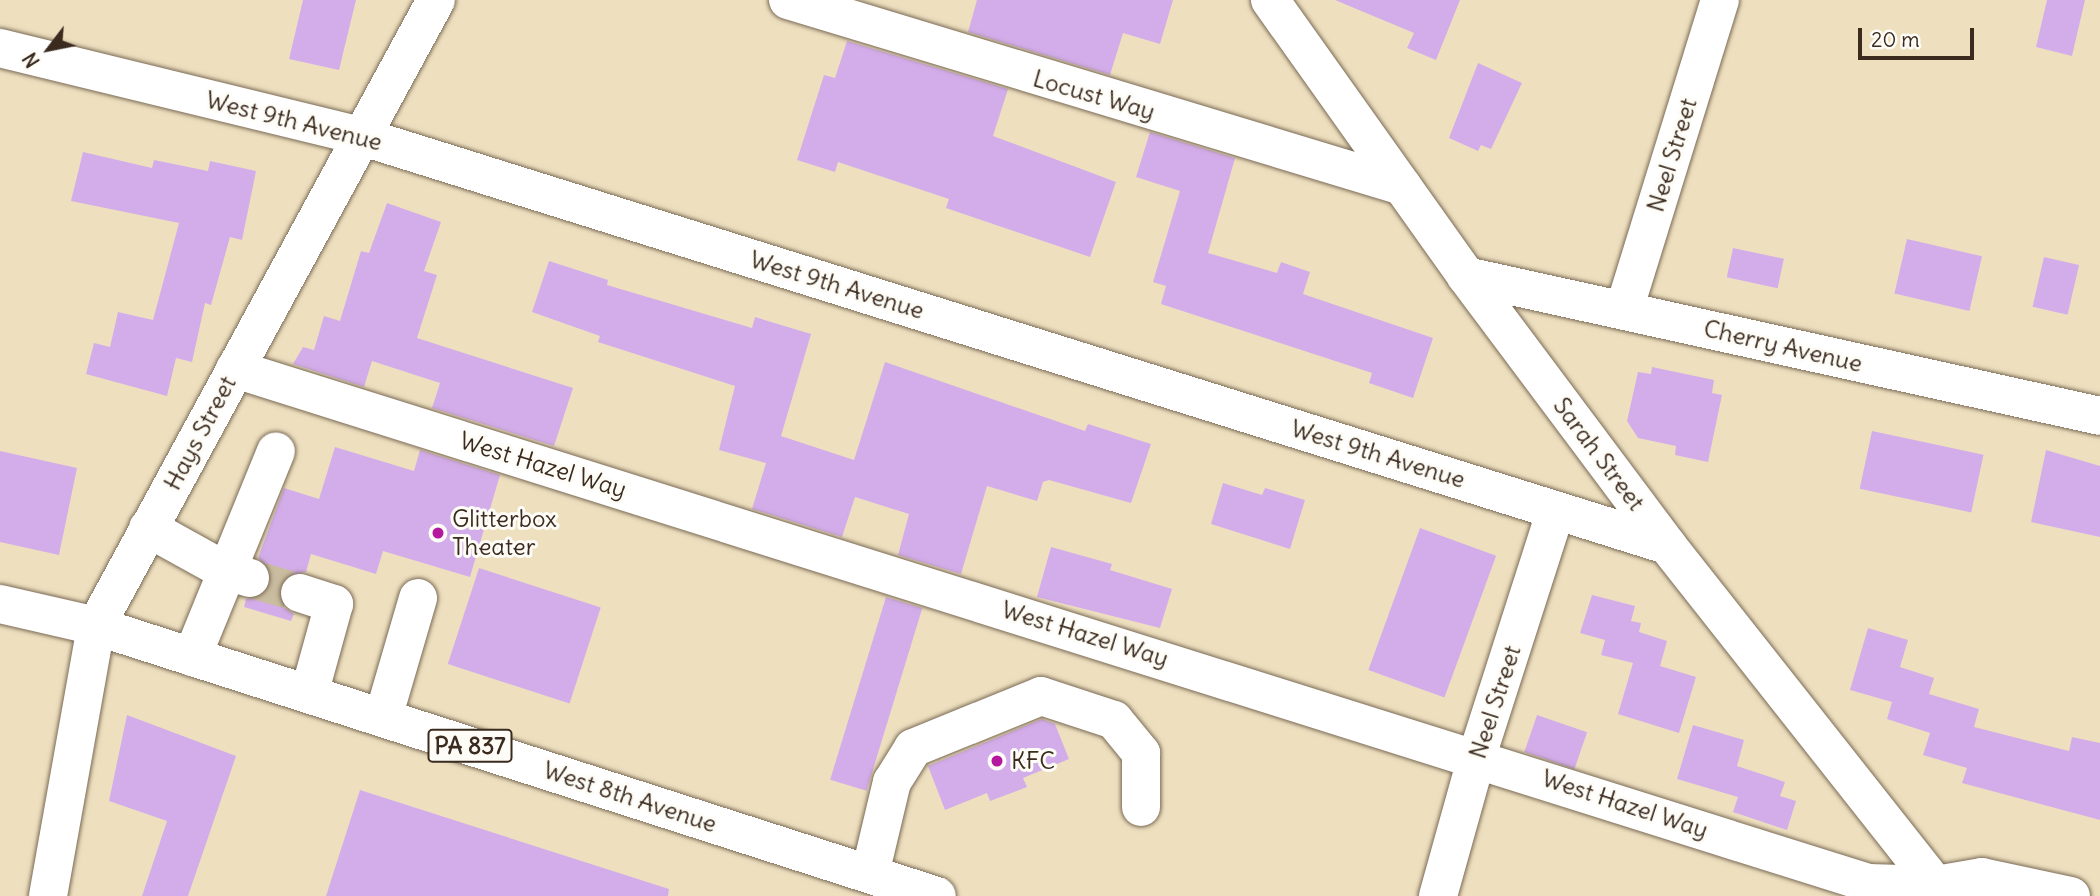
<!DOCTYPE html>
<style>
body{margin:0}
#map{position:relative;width:2100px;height:896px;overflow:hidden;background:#eee0bf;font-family:Delius,sans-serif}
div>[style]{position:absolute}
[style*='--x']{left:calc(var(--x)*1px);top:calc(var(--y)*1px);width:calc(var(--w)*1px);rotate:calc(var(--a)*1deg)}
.building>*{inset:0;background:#d3adea;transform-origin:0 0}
.minor-tunnel>*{height:38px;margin-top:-19px;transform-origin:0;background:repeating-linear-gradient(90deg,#cabc9f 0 38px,transparent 0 57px)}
.roads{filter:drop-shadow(0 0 2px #7a6a56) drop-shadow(0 0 2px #7a6a56)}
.minor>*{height:38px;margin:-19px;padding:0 19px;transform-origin:19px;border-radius:19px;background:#fff}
.major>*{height:38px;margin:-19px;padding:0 19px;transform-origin:19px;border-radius:19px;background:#fff}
.dots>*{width:19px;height:19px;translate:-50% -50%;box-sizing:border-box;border:4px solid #fdfcf7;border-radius:50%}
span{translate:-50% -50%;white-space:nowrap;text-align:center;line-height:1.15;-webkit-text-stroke:6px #fdfcf7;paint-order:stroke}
.shield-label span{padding:2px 5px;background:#fdfcf7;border:2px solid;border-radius:5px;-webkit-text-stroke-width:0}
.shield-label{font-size:23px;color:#3b2a1e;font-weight:700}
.street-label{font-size:24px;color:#3b2a1e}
.poi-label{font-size:24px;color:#3b2a1e}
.left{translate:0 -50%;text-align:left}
.north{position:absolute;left:14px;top:14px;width:70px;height:70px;-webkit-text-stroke:5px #fdfcf7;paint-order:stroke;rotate:238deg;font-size:19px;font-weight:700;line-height:28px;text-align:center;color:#3b2a1e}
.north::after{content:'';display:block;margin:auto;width:24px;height:32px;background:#3b2a1e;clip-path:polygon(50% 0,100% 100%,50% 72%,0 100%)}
.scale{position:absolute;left:1858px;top:28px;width:116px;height:32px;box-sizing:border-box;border:4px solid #3b2a1e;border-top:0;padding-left:9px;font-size:21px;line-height:24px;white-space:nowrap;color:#3b2a1e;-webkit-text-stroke:5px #fdfcf7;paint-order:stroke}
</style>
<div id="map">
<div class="building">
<i style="clip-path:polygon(303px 0,356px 0,339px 70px,289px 59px)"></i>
<i style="clip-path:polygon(977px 0,1173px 0,1160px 44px,1123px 33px,1110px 75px,968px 32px)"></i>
<i style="clip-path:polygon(1335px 0,1460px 0,1436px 60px,1407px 48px,1414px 33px)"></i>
<i style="clip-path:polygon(2047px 0,2085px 0,2072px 56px,2036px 47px)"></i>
<i style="clip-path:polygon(847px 41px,1008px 89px,993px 136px,1116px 182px,1090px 257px,946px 208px,949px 199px,838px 162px,835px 172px,797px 160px,824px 75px,835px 78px)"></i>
<i style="clip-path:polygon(1478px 63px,1522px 83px,1491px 149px,1481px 145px,1478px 151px,1449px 138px)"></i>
<i style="clip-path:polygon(1150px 132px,1235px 158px,1208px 253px,1277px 273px,1281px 262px,1310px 272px,1303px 294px,1433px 338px,1413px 398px,1369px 383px,1372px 373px,1161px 304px,1166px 286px,1153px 282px,1180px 191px,1136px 177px)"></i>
<i style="clip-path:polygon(83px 152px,152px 168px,154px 160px,208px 171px,210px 161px,256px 171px,242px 240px,230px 237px,211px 305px,205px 303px,192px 362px,176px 358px,167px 396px,86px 374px,94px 343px,110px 347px,118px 312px,153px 320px,179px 223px,71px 201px)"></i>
<i style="clip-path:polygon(387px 203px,441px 222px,424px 271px,437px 275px,417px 338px,573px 388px,554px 446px,432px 408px,440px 383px,372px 361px,364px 387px,293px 364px,303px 347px,314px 350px,324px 316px,340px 321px,361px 251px,369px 253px)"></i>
<i style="left:1907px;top:239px;width:77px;height:56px;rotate:13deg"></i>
<i style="left:1733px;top:248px;width:52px;height:30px;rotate:12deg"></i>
<i style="left:2044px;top:257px;width:36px;height:51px;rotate:13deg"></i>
<i style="clip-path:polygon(549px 261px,608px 280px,607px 285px,752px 328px,755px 317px,811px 334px,781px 436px,854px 460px,885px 362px,1085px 431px,1088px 424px,1151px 444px,1131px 503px,1049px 480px,1043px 482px,1037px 501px,987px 486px,961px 574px,898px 555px,909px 514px,855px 497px,842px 537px,752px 509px,766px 463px,719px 450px,735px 386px,598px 342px,600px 336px,532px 312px)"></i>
<i style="clip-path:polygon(1652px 367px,1714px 380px,1712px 393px,1722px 395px,1708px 462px,1675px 455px,1676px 446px,1638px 438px,1627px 421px,1638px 372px,1651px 374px)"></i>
<i style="left:1872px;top:431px;width:114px;height:59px;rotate:12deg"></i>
<i style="clip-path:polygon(335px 447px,414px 471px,420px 450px,500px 475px,470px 577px,383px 551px,376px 574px,311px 554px,306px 572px,286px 576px,279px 587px,283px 607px,294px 614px,291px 621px,244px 607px,246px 599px,265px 594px,271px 585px,271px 572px,258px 558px,284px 488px,319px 499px)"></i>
<i style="clip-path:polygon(2046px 450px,2100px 466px,2100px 537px,2031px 522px)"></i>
<i style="clip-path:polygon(0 451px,77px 468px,59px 555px,0 542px)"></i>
<i style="clip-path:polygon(1223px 483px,1262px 495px,1265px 488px,1305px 500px,1290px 549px,1211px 524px)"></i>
<i style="left:1420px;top:528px;width:81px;height:151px;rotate:20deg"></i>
<i style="clip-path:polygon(1051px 547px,1112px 564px,1110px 570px,1172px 589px,1160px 628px,1037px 597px)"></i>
<i style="left:479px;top:568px;width:128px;height:101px;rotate:18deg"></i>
<i style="clip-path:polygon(1592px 595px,1635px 606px,1631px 621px,1641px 623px,1639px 632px,1667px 641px,1660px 666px,1696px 677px,1679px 733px,1618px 714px,1633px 663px,1601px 655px,1605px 640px,1580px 633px)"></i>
<i style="left:886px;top:597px;width:38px;height:191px;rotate:17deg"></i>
<i style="clip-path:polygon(1868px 628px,1908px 640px,1900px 667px,1934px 678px,1929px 694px,1979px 709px,1974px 727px,2069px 751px,2072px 737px,2100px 743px,2100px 820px,1962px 783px,1967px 768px,1923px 755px,1930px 733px,1887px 719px,1892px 702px,1850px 690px)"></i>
<i style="clip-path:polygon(127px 715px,236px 756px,188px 896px,142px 896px,167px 821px,109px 801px)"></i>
<i style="left:1537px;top:715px;width:53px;height:39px;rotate:19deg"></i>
<i style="clip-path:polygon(1042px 719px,1055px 724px,1069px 759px,1023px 778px,1027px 787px,990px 801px,987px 793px,945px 810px,928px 766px)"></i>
<i style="clip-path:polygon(1693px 725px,1744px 740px,1737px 766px,1785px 782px,1780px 796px,1796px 801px,1787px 830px,1733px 812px,1738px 797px,1677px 779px)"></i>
<i style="clip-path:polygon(360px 790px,669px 889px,668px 896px,326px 896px)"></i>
</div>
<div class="minor-tunnel">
<i style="--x:252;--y:579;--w:50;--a:16.3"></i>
</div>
<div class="roads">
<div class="minor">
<i style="--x:788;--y:0;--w:642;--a:16.85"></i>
<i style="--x:1270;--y:0;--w:339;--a:54.6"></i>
<i style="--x:1466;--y:276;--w:336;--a:53.2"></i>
<i style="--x:1667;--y:545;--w:447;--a:51.7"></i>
<i style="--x:0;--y:48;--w:371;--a:13.7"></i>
<i style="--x:360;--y:136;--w:1369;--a:17.38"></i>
<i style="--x:1466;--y:276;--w:649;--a:12.45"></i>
<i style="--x:1624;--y:310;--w:325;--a:-72.8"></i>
<i style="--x:235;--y:369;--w:1712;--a:17.47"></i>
<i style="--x:1868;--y:883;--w:68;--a:1.7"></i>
<i style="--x:1936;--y:885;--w:47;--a:-9.9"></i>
<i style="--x:1982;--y:877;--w:91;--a:12.1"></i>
<i style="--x:148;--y:528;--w:89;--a:28.9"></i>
<i style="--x:226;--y:571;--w:25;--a:16"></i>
<i style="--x:300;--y:593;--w:36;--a:18"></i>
<i style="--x:334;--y:604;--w:93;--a:105.5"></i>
<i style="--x:192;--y:657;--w:222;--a:-67.8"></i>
<i style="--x:383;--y:718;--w:125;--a:-73.7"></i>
<i style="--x:870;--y:874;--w:95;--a:-76.6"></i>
<i style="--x:892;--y:782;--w:40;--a:-58"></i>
<i style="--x:913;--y:748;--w:138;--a:-22.1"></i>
<i style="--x:1041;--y:696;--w:77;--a:18.2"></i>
<i style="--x:1114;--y:720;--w:43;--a:50.7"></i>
<i style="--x:1141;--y:753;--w:54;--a:90"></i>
<i style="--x:48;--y:896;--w:274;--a:-79.9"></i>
<i style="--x:96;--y:626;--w:712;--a:-61.49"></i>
<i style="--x:1438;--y:896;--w:145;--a:-74.4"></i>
<i style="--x:1477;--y:756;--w:258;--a:-72.2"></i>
</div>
<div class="major">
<i style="--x:0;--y:604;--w:98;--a:12.9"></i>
<i style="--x:96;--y:626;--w:883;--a:17.8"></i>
</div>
</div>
<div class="dots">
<i style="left:438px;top:533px;background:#b5179e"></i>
<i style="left:997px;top:761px;background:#b5179e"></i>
</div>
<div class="shield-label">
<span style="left:470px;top:746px">PA 837</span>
</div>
<div class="street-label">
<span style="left:1094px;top:95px;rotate:16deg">Locust Way</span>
<span style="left:294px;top:121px;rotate:14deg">West 9th Avenue</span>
<span style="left:1672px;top:155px;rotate:-73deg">Neel Street</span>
<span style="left:837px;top:285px;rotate:17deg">West 9th Avenue</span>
<span style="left:1783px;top:346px;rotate:13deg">Cherry Avenue</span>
<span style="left:200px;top:433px;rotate:-62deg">Hays Street</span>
<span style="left:1378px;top:454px;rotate:17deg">West 9th Avenue</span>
<span style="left:1599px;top:454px;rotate:53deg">Sarah Street</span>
<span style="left:543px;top:465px;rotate:17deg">West Hazel Way</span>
<span style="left:1085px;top:634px;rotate:17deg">West Hazel Way</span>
<span style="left:1495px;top:702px;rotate:-72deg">Neel Street</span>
<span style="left:630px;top:797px;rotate:18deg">West 8th Avenue</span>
<span style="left:1625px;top:804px;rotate:18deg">West Hazel Way</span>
</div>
<div class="poi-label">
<span class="left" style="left:452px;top:533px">Glitterbox<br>Theater</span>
<span class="left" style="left:1011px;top:761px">KFC</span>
</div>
<div class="north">N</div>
<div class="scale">20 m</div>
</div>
